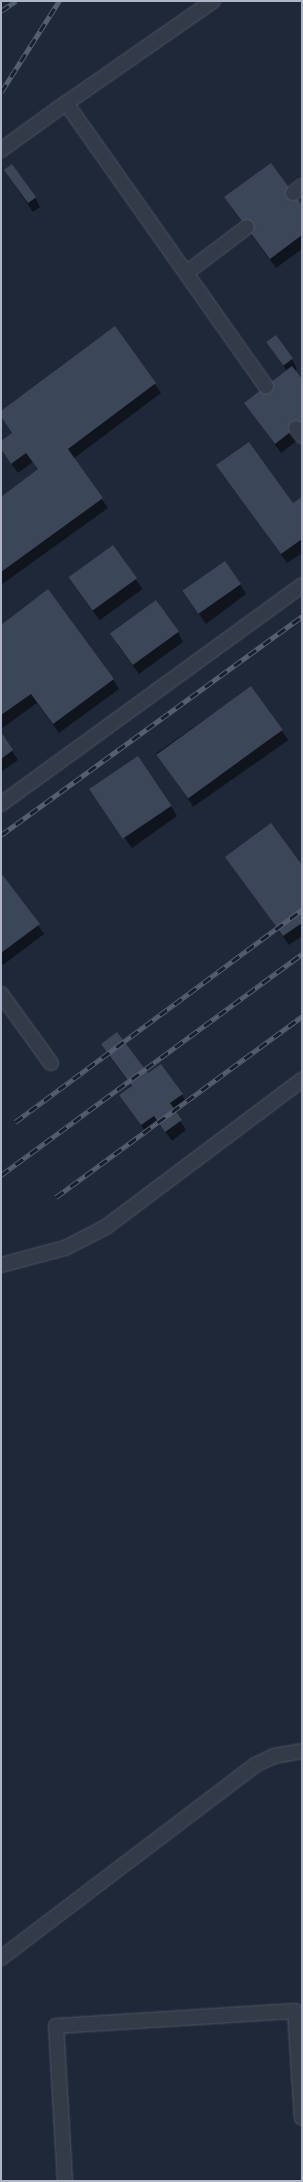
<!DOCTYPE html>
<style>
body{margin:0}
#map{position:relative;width:303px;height:2182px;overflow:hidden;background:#1f2838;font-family:"Roboto Condensed",sans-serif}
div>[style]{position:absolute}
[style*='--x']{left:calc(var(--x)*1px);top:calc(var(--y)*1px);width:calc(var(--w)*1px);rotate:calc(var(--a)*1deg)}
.shadow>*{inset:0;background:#0007;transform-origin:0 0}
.building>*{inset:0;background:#3b4659;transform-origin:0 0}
.roads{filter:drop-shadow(0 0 1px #4d5564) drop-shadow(0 0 1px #4d5564)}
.lane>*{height:14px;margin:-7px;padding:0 7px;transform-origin:7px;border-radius:7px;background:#333b49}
.rail>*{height:4.5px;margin-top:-2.25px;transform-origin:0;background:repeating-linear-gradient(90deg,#19202d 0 9px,#555e70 0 18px);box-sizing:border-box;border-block:1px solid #555e70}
span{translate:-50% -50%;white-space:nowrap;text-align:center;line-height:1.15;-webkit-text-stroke:3.5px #19202d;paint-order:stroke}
.frame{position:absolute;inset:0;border:2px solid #adb5c6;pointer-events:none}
</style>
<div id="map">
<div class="shadow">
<i style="clip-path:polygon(5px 171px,35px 197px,40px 207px,33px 212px)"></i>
<i style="clip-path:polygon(231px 207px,302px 207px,302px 249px,276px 268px)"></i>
<i style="clip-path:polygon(115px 328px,161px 393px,73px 459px,108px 508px,1px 585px,1px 498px,39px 470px,33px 462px,18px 473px,4px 454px,1px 443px,13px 434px,1px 412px)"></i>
<i style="clip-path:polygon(268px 343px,292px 359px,297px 369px,294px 371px,302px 381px,302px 437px,281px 453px,245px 403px,287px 371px)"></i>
<i style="clip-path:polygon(218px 466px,293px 504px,302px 499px,302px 553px,287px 563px)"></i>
<i style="left:112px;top:547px;width:52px;height:53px;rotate:54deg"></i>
<i style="clip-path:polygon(240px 584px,246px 594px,206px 624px,184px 592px)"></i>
<i style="clip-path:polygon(1px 626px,113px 679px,119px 689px,59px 733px,37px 703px,1px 729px)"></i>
<i style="clip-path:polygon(178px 632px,183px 642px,139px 674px,117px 644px)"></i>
<i style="left:251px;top:687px;width:65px;height:116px;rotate:55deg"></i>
<i style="clip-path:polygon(1px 734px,18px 760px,1px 772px)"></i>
<i style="clip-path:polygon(92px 792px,171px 806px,177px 816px,132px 848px)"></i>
<i style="clip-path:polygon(227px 858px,302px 867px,302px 936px,289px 945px)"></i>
<i style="clip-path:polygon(1px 874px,44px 934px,3px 965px,1px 963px)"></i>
<i style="clip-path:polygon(108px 1054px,182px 1095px,188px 1104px,175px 1113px,186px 1130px,172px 1141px,160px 1125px,147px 1134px,120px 1095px,132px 1087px)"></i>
</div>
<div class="building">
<i style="clip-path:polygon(271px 163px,302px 205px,302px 235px,270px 259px,224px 197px)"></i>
<i style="left:12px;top:164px;width:41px;height:10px;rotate:54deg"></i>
<i style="clip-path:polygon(115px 326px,156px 383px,68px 449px,103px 498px,1px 572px,1px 497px,38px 469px,26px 453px,11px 464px,1px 449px,1px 441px,12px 433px,1px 416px,1px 411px)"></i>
<i style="left:276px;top:335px;width:29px;height:12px;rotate:54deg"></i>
<i style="clip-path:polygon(292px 366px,302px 379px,302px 423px,275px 444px,244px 403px)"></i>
<i style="clip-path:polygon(249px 442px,293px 503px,302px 497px,302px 539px,281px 554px,216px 465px)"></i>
<i style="left:113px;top:545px;width:41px;height:55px;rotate:54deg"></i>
<i style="left:225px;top:561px;width:28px;height:52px;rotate:55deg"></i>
<i style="clip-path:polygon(48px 589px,114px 679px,53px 724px,31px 694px,1px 715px,1px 625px)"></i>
<i style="left:156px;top:600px;width:39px;height:57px;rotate:54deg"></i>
<i style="left:251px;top:686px;width:54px;height:117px;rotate:54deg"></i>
<i style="clip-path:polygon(1px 732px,13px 750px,1px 759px)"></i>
<i style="left:138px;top:756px;width:60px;height:59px;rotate:56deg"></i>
<i style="clip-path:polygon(271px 823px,302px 865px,302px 923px,283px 936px,225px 857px)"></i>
<i style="clip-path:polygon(1px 873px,40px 924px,1px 953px)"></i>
<i style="clip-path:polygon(117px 1032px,148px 1073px,161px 1064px,183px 1094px,170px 1103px,182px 1120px,165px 1132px,154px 1116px,141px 1125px,119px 1095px,132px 1086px,101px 1044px)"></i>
</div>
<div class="roads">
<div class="lane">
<i style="--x:213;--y:1;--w:179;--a:145.2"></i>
<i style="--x:66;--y:103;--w:347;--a:54.8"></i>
<i style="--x:1;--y:150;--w:80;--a:-35.9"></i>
<i style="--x:293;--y:193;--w:11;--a:-38"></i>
<i style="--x:186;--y:273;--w:76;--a:-37"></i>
<i style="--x:296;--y:428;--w:10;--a:53"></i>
<i style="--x:1;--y:804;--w:372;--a:-36"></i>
<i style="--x:1;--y:994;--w:85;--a:54.1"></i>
<i style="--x:1;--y:1265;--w:66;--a:-14.9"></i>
<i style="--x:65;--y:1248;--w:46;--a:-27.1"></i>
<i style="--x:106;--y:1227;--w:245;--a:-36.9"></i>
<i style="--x:1;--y:1958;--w:319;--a:-37.2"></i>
<i style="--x:255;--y:1765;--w:21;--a:-25"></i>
<i style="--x:274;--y:1756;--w:28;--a:-10"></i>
<i style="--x:65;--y:2181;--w:155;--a:-93.3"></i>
<i style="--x:56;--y:2026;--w:239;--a:-3.6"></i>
<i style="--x:295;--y:2011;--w:107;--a:86.3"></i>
</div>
</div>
<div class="rail">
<i style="--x:1;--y:11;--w:18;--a:-34"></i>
<i style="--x:1;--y:92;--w:108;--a:-57.5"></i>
<i style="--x:1;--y:835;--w:372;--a:-36"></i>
<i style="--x:15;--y:1122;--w:357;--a:-36.5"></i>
<i style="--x:1;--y:1175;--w:373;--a:-36.3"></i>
<i style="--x:56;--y:1197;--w:305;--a:-36.3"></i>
</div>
<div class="frame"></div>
</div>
